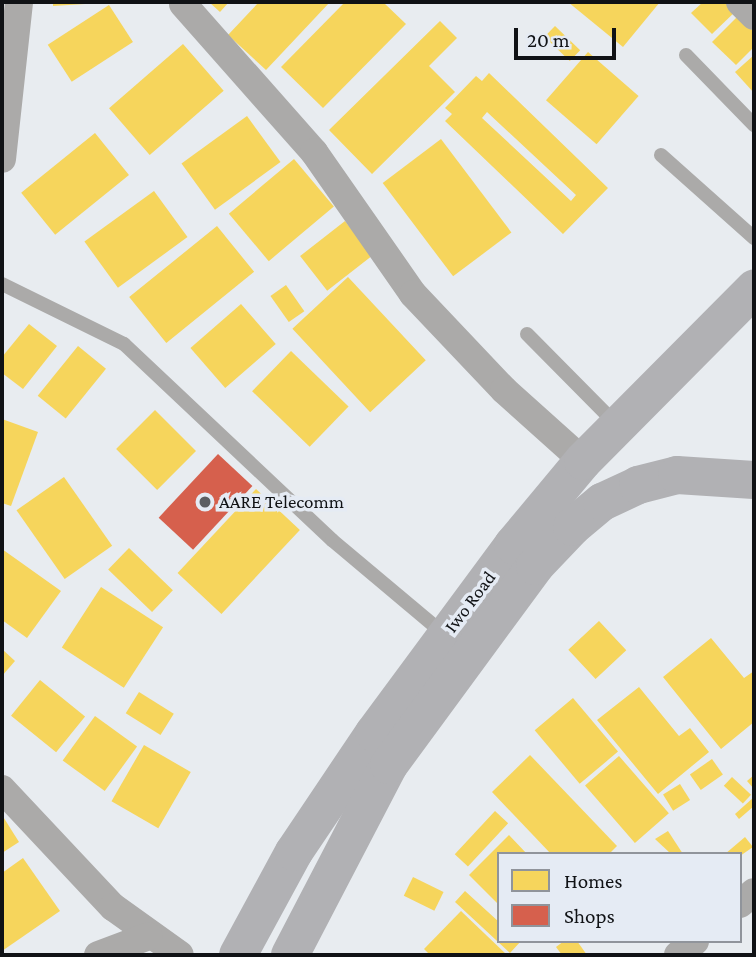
<!DOCTYPE html>
<style>
body{margin:0}
#map{position:relative;width:756px;height:957px;overflow:hidden;background:#e8ecf0;font-family:"Crimson Pro",serif}
div>[style]{position:absolute}
[style*='--x']{left:calc(var(--x)*1px);top:calc(var(--y)*1px);width:calc(var(--w)*1px);rotate:calc(var(--a)*1deg)}
.homes>*{inset:0;background:#f6d55c;transform-origin:0 0}
.shops>*{inset:0;background:#d6604d;transform-origin:0 0}
.lane>*{height:14px;margin:-7px;padding:0 7px;transform-origin:7px;border-radius:7px;background:#abaaa9}
.street>*{height:28px;margin:-14px;padding:0 14px;transform-origin:14px;border-radius:14px;background:#abaaa9}
.highway>*{height:38px;margin:-19px;padding:0 19px;transform-origin:19px;border-radius:19px;background:#b1b1b4}
.dots>*{width:19px;height:19px;translate:-50% -50%;box-sizing:border-box;border:4px solid #e5ebf4;border-radius:50%}
span{translate:-50% -50%;white-space:nowrap;text-align:center;line-height:1.15;-webkit-text-stroke:7px #e5ebf4;paint-order:stroke}
.poi-label{font-size:19px;color:#101215}
.left{translate:0 -50%;text-align:left}
.street-label{font-size:19px;color:#101215}
.frame{position:absolute;inset:0;border:4px solid #101215;pointer-events:none}
.legend{position:absolute;left:497px;top:852px;width:245px;height:91px;box-sizing:border-box;background:#e5ebf4;border:2px solid #90949b;margin:0;padding:9px 12px;list-style:none;font-size:21px;color:#101215}
.legend li{display:flex;align-items:center;gap:14px;height:35px}
.legend b{width:35px;border:2px solid #90949b}
.scale{position:absolute;left:514px;top:28px;width:102px;height:32px;box-sizing:border-box;border:4px solid #101215;border-top:0;padding-left:9px;font-size:21px;line-height:24px;white-space:nowrap;color:#101215;-webkit-text-stroke:5px #e5ebf4;paint-order:stroke}
</style>
<div id="map">
<div class="homes">
<i style="clip-path:polygon(53px 2px,85px 2px,85px 4px,53px 6px)"></i>
<i style="clip-path:polygon(209px 2px,229px 2px,220px 12px)"></i>
<i style="clip-path:polygon(259px 2px,330px 2px,266px 70px,228px 35px)"></i>
<i style="clip-path:polygon(345px 2px,383px 2px,406px 24px,323px 108px,281px 67px)"></i>
<i style="clip-path:polygon(568px 2px,660px 2px,623px 47px)"></i>
<i style="clip-path:polygon(703px 2px,731px 2px,738px 9px,712px 34px,691px 13px)"></i>
<i style="left:109px;top:5px;width:44px;height:73px;rotate:57deg"></i>
<i style="clip-path:polygon(738px 16px,754px 32px,754px 47px,736px 65px,712px 42px)"></i>
<i style="clip-path:polygon(440px 21px,457px 38px,429px 66px,455px 92px,372px 174px,329px 130px)"></i>
<i style="left:555px;top:26px;width:35px;height:15px;rotate:44deg"></i>
<i style="left:183px;top:44px;width:62px;height:98px;rotate:49deg"></i>
<i style="left:588px;top:52px;width:67px;height:64px;rotate:41deg"></i>
<i style="clip-path:polygon(754px 55px,754px 93px,735px 72px)"></i>
<i style="clip-path:polygon(evenodd,489px 73px,608px 188px,563px 234px,445px 121px,452px 114px,445px 108px,476px 76px,482px 81px,489px 73px,487px 112px,576px 195px,571px 201px,482px 118px,487px 112px)"></i>
<i style="left:247px;top:116px;width:57px;height:81px;rotate:54deg"></i>
<i style="left:95px;top:133px;width:54px;height:95px;rotate:51deg"></i>
<i style="left:441px;top:139px;width:117px;height:73px;rotate:53deg"></i>
<i style="left:294px;top:159px;width:62px;height:85px;rotate:50deg"></i>
<i style="left:154px;top:191px;width:57px;height:86px;rotate:54deg"></i>
<i style="left:345px;top:221px;width:44px;height:57px;rotate:52deg"></i>
<i style="left:217px;top:226px;width:59px;height:113px;rotate:51deg"></i>
<i style="left:348px;top:277px;width:114px;height:76px;rotate:47deg"></i>
<i style="left:286px;top:285px;width:32px;height:19px;rotate:55deg"></i>
<i style="left:241px;top:304px;width:53px;height:67px;rotate:49deg"></i>
<i style="clip-path:polygon(29px 324px,57px 346px,23px 389px,2px 373px,2px 357px)"></i>
<i style="left:78px;top:346px;width:36px;height:64px;rotate:39deg"></i>
<i style="left:291px;top:351px;width:80px;height:56px;rotate:44deg"></i>
<i style="left:155px;top:410px;width:58px;height:55px;rotate:45deg"></i>
<i style="clip-path:polygon(2px 419px,38px 432px,11px 506px,2px 503px)"></i>
<i style="left:64px;top:477px;width:84px;height:58px;rotate:55deg"></i>
<i style="left:256px;top:489px;width:60px;height:115px;rotate:43deg"></i>
<i style="left:129px;top:548px;width:61px;height:30px;rotate:44deg"></i>
<i style="clip-path:polygon(2px 549px,61px 591px,27px 638px,2px 620px)"></i>
<i style="left:101px;top:587px;width:74px;height:72px;rotate:33deg"></i>
<i style="left:599px;top:621px;width:40px;height:42px;rotate:47deg"></i>
<i style="clip-path:polygon(711px 638px,744px 678px,754px 671px,754px 722px,721px 749px,663px 677px)"></i>
<i style="clip-path:polygon(2px 649px,15px 661px,2px 676px)"></i>
<i style="left:40px;top:680px;width:58px;height:46px;rotate:39deg"></i>
<i style="clip-path:polygon(639px 687px,679px 736px,690px 728px,709px 752px,658px 794px,597px 720px)"></i>
<i style="left:139px;top:692px;width:41px;height:25px;rotate:32deg"></i>
<i style="left:573px;top:698px;width:70px;height:50px;rotate:50deg"></i>
<i style="left:95px;top:716px;width:52px;height:55px;rotate:36deg"></i>
<i style="left:144px;top:745px;width:54px;height:65px;rotate:30deg"></i>
<i style="clip-path:polygon(530px 755px,617px 846px,609px 854px,551px 854px,492px 792px)"></i>
<i style="left:619px;top:756px;width:76px;height:45px;rotate:49deg"></i>
<i style="left:712px;top:759px;width:19px;height:27px;rotate:55deg"></i>
<i style="clip-path:polygon(754px 775px,754px 789px,747px 781px)"></i>
<i style="left:732px;top:777px;width:26px;height:12px;rotate:43deg"></i>
<i style="left:680px;top:784px;width:19px;height:20px;rotate:58deg"></i>
<i style="clip-path:polygon(754px 797px,754px 806px,739px 819px,735px 814px)"></i>
<i style="left:495px;top:811px;width:18px;height:59px;rotate:43deg"></i>
<i style="clip-path:polygon(2px 815px,19px 842px,2px 853px)"></i>
<i style="clip-path:polygon(668px 831px,683px 854px,671px 854px,655px 839px)"></i>
<i style="clip-path:polygon(509px 835px,527px 854px,499px 854px,499px 905px,469px 875px)"></i>
<i style="clip-path:polygon(745px 837px,753px 847px,740px 856px,725px 854px)"></i>
<i style="clip-path:polygon(23px 858px,60px 911px,2px 951px,2px 873px)"></i>
<i style="left:413px;top:877px;width:34px;height:21px;rotate:26deg"></i>
<i style="clip-path:polygon(465px 891px,499px 922px,499px 941px,521px 941px,510px 953px,455px 902px)"></i>
<i style="clip-path:polygon(461px 911px,507px 955px,430px 955px,424px 949px)"></i>
<i style="clip-path:polygon(564px 941px,577px 941px,587px 955px,562px 955px,556px 947px)"></i>
</div>
<div class="shops">
<i style="left:218px;top:454px;width:47px;height:87px;rotate:43deg"></i>
</div>
<div class="lane">
<i style="--x:686;--y:55;--w:98;--a:45.8"></i>
<i style="--x:661;--y:155;--w:125;--a:41.7"></i>
<i style="--x:2;--y:284;--w:136;--a:26.2"></i>
<i style="--x:124;--y:344;--w:286;--a:43.3"></i>
<i style="--x:332;--y:540;--w:146;--a:40"></i>
<i style="--x:527;--y:334;--w:128;--a:45.3"></i>
</div>
<div class="street">
<i style="--x:740;--y:2;--w:20;--a:45"></i>
<i style="--x:183;--y:4;--w:198;--a:48.5"></i>
<i style="--x:314;--y:152;--w:173;--a:55.1"></i>
<i style="--x:413;--y:294;--w:132;--a:46.5"></i>
<i style="--x:504;--y:390;--w:106;--a:41.9"></i>
<i style="--x:2;--y:159;--w:158;--a:-83.8"></i>
<i style="--x:2;--y:789;--w:162;--a:46.8"></i>
<i style="--x:113;--y:907;--w:82;--a:35.6"></i>
<i style="--x:740;--y:904;--w:18;--a:-41"></i>
<i style="--x:98;--y:955;--w:54;--a:-20.4"></i>
<i style="--x:678;--y:955;--w:22;--a:-39"></i>
</div>
<div class="highway">
<i style="--x:238;--y:955;--w:117;--a:-61.5"></i>
<i style="--x:294;--y:852;--w:143;--a:-56.1"></i>
<i style="--x:374;--y:733;--w:234;--a:-53.5"></i>
<i style="--x:513;--y:545;--w:109;--a:-50.2"></i>
<i style="--x:583;--y:461;--w:243;--a:-45.2"></i>
<i style="--x:290;--y:955;--w:214;--a:-62.5"></i>
<i style="--x:389;--y:765;--w:247;--a:-53.7"></i>
<i style="--x:535;--y:566;--w:54;--a:-46.5"></i>
<i style="--x:572;--y:527;--w:39;--a:-40"></i>
<i style="--x:602;--y:502;--w:40;--a:-25"></i>
<i style="--x:638;--y:485;--w:40;--a:-14.4"></i>
<i style="--x:677;--y:475;--w:77;--a:3.7"></i>
</div>
<div class="dots">
<i style="left:205px;top:502px;background:#5c5e62"></i>
</div>
<div class="poi-label">
<span class="left" style="left:219px;top:502px">AARE Telecomm</span>
</div>
<div class="street-label">
<span style="left:470px;top:602px;rotate:-53deg">Iwo Road</span>
</div>
<div class="frame"></div>
<ul class="legend">
<li><b style="height:19px;background:#f6d55c"></b>Homes</li>
<li><b style="height:19px;background:#d6604d"></b>Shops</li>
</ul>
<div class="scale">20 m</div>
</div>
